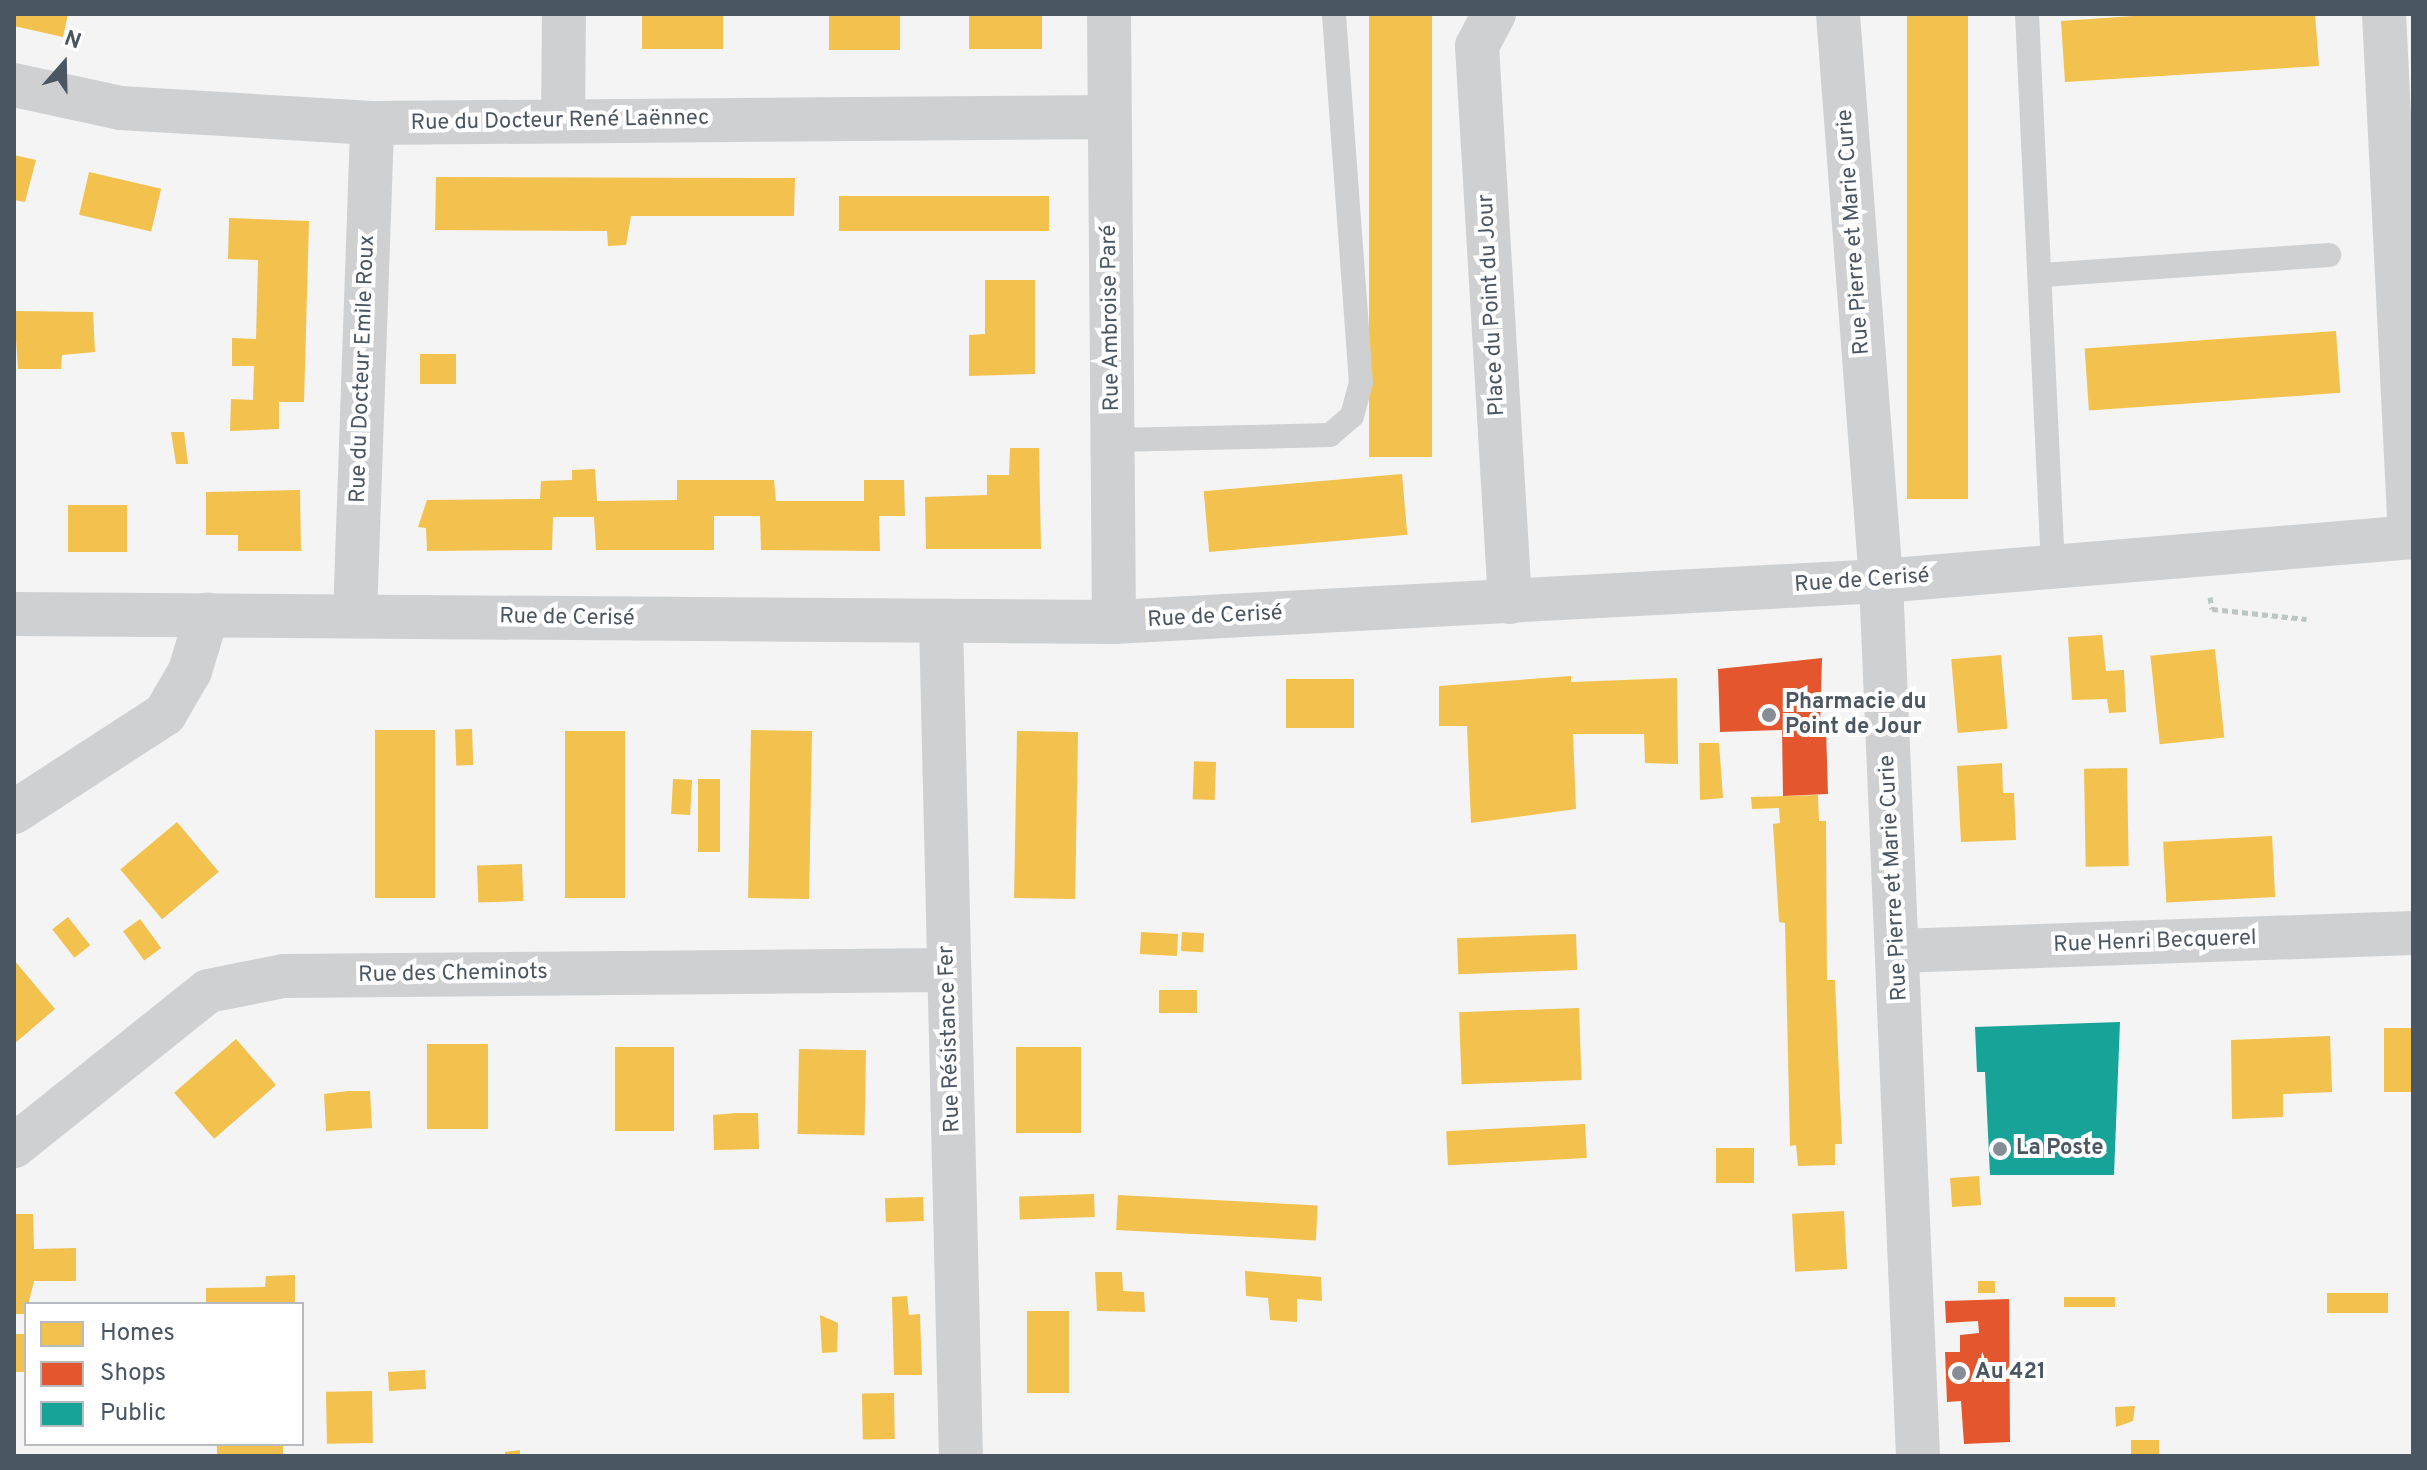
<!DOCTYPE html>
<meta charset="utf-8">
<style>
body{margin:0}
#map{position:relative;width:2427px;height:1470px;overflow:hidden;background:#f4f4f4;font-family:Overpass,sans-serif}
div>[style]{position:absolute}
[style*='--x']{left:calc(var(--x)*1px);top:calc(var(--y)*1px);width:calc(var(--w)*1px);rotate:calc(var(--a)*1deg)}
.homes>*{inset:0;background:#f2c14e;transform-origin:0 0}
.shops>*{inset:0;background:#e4572e}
.public>*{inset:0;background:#17a398}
.path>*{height:5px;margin-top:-2.5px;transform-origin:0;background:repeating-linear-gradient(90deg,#bcc7c4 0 6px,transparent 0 10px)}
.service>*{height:24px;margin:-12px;padding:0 12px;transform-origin:12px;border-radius:12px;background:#ced0d2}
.minor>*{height:44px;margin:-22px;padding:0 22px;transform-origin:22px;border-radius:22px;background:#ced0d2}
.dots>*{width:22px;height:22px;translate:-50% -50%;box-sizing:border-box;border:4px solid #fff;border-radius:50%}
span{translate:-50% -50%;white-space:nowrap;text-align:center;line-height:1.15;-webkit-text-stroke:8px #fff;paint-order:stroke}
.street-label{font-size:22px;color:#4a5661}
.poi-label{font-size:22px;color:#4a5661;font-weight:700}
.left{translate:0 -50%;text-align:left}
.frame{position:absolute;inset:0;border:16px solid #4a5661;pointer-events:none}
.legend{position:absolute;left:24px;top:1302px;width:280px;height:144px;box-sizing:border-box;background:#fff;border:2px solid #b7bbc0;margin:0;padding:10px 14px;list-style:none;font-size:24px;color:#4a5661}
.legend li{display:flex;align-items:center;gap:16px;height:40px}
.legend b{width:40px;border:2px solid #b7bbc0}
.north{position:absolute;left:24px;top:24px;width:80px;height:80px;-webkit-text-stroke:6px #fff;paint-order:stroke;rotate:20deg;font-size:22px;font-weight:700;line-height:32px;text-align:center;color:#4a5661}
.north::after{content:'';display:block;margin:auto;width:28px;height:36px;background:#4a5661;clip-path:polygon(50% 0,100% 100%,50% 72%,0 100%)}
</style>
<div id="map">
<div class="homes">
<i style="clip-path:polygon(14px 14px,68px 14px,63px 37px,14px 26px)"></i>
<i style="left:642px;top:14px;width:81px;height:35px"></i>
<i style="left:829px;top:14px;width:71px;height:36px"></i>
<i style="left:969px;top:14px;width:73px;height:35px"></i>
<i style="left:1369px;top:14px;width:63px;height:443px"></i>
<i style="left:1907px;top:14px;width:61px;height:485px"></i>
<i style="clip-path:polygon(2162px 14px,2315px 14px,2319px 66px,2065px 82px,2061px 21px)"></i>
<i style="clip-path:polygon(14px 155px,36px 160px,25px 202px,14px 200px)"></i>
<i style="left:89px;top:172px;width:74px;height:44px;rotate:13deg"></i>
<i style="clip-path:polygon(436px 177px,795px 178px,794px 216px,631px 216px,626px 245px,608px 246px,607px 231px,435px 230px)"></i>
<i style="left:1049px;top:196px;width:35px;height:210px;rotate:90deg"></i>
<i style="clip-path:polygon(229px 218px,309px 221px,304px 402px,279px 402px,279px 429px,230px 431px,231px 399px,253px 400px,254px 366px,232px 366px,232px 338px,256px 339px,258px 260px,228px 259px)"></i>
<i style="clip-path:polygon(985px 280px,1035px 280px,1035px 374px,969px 376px,969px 335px,985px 334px)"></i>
<i style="clip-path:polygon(14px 311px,93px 312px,95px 352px,62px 355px,61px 369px,18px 369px)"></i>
<i style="left:2336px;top:331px;width:62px;height:252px;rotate:86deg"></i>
<i style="left:420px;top:354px;width:36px;height:30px"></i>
<i style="clip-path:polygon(171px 432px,184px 432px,188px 464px,176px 464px)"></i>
<i style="clip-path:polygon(1010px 448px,1039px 448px,1041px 549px,926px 549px,925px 497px,987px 495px,987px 475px,1009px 475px)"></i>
<i style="clip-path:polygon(595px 469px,597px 501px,677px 500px,677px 480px,774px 480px,776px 501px,864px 501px,864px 480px,904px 480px,905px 516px,879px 516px,880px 551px,761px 550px,760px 516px,714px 516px,714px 550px,596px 550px,594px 517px,553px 517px,552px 550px,427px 551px,426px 528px,418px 527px,427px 500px,540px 499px,541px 481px,572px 480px,572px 470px)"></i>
<i style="left:1402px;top:474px;width:61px;height:199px;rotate:85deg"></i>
<i style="clip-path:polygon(300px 490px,301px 551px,238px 551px,238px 535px,206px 535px,206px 492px)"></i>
<i style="left:127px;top:505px;width:47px;height:59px;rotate:90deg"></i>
<i style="clip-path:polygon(2102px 635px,2106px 671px,2124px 670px,2126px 712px,2109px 713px,2107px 699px,2072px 700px,2068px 637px)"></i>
<i style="left:2215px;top:649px;width:89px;height:65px;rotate:84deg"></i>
<i style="left:2001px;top:655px;width:74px;height:50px;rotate:85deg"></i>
<i style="clip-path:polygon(1571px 676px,1571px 682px,1677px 678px,1678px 764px,1645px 763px,1644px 734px,1573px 734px,1576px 809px,1471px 823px,1467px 726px,1439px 726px,1439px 686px)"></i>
<i style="left:1286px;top:679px;width:68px;height:49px"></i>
<i style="left:472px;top:729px;width:36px;height:17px;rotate:88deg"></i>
<i style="left:375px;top:730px;width:60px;height:168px"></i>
<i style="left:751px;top:730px;width:61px;height:168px;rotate:1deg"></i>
<i style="left:565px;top:731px;width:60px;height:167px"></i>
<i style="left:1017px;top:731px;width:61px;height:167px;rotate:1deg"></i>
<i style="clip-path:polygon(1699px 743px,1719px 743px,1723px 798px,1700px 800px)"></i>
<i style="left:1216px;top:762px;width:38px;height:22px;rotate:92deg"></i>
<i style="clip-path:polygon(2002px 763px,2003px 793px,2014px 793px,2016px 840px,1961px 842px,1957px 766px)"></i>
<i style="left:2127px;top:768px;width:98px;height:43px;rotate:89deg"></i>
<i style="left:673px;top:779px;width:19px;height:35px;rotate:3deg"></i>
<i style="left:720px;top:779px;width:73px;height:22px;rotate:90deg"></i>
<i style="clip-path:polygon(1818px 795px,1819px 821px,1826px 821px,1827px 980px,1835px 980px,1842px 1144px,1835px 1144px,1835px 1165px,1798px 1166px,1796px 1145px,1790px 1146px,1785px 923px,1779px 922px,1773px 824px,1780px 823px,1779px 808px,1752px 809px,1751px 797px)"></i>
<i style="left:177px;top:822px;width:65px;height:74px;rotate:50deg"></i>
<i style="left:2272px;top:836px;width:61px;height:109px;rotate:87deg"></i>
<i style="left:522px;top:864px;width:37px;height:45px;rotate:88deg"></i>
<i style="left:68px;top:917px;width:36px;height:20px;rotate:52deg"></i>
<i style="left:140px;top:919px;width:36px;height:21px;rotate:54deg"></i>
<i style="left:1182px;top:932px;width:22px;height:19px;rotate:3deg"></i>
<i style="left:1178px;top:934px;width:22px;height:37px;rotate:93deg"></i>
<i style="left:1576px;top:934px;width:36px;height:119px;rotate:88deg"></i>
<i style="clip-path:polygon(14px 960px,55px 1009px,14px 1044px)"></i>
<i style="left:1159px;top:990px;width:38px;height:23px"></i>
<i style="left:1579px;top:1008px;width:72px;height:120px;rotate:88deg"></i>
<i style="left:2413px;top:1028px;width:64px;height:29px;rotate:90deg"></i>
<i style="clip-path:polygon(2330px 1036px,2332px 1092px,2283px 1094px,2283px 1117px,2232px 1119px,2231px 1040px)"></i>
<i style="left:236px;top:1039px;width:61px;height:82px;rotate:49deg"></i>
<i style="left:427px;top:1044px;width:61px;height:85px"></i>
<i style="left:615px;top:1047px;width:59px;height:84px"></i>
<i style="left:1016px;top:1047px;width:65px;height:86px"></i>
<i style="left:799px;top:1049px;width:67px;height:85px;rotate:1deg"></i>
<i style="clip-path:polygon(348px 1091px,370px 1091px,372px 1128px,326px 1131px,324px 1094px)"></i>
<i style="clip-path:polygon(736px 1113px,758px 1113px,759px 1149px,714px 1150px,713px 1115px)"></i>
<i style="left:1585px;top:1124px;width:34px;height:139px;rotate:87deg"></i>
<i style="left:1716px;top:1148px;width:38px;height:35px"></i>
<i style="left:1979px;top:1176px;width:29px;height:29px;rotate:86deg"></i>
<i style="left:1094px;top:1194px;width:23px;height:75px;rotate:88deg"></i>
<i style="left:1118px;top:1195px;width:200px;height:35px;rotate:3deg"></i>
<i style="left:923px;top:1197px;width:24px;height:38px;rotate:88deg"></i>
<i style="left:1844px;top:1211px;width:58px;height:52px;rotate:87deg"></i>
<i style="clip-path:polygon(14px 1214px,33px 1214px,34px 1249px,76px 1248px,76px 1281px,34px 1281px,26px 1314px,14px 1314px)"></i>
<i style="clip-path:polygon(1245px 1271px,1321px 1277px,1322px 1301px,1297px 1299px,1297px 1322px,1270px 1320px,1268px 1298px,1246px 1296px)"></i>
<i style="clip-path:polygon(1095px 1272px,1122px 1272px,1123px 1291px,1144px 1292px,1145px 1312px,1097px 1311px)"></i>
<i style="clip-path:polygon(295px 1275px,295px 1304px,206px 1304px,206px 1288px,265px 1287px,266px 1276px)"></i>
<i style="left:1995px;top:1281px;width:12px;height:17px;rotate:90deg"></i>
<i style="left:2327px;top:1293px;width:61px;height:20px"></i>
<i style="clip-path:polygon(907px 1296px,909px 1315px,920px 1314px,922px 1375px,894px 1375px,892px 1297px)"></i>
<i style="left:2115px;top:1297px;width:10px;height:51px;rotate:90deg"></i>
<i style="left:1027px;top:1311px;width:42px;height:82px"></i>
<i style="clip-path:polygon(820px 1315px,838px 1323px,837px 1352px,822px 1353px)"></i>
<i style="left:14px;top:1334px;width:12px;height:38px"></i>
<i style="left:425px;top:1370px;width:19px;height:37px;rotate:87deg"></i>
<i style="left:372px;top:1391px;width:52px;height:46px;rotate:89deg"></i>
<i style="left:894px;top:1393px;width:46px;height:32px;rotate:89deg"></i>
<i style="clip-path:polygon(2135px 1406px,2133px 1421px,2116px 1427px,2115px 1407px)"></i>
<i style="left:2159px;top:1440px;width:16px;height:28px;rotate:90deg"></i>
<i style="left:217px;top:1444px;width:66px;height:12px"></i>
<i style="clip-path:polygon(520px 1450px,520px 1456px,505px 1456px,505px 1452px)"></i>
</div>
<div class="shops">
<i style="clip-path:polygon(1822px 658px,1820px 729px,1826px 728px,1828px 794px,1783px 796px,1782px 730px,1720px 732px,1718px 669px)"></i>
<i style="clip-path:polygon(2009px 1299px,2010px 1442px,1964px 1444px,1961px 1401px,1947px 1402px,1945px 1352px,1960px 1352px,1960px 1335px,1979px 1333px,1978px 1321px,1946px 1323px,1945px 1301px)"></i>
</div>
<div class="public">
<i style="clip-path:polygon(2120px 1022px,2114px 1175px,1990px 1175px,1985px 1072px,1977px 1072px,1975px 1027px)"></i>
</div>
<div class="path">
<i style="--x:2210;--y:597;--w:12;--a:81"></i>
<i style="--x:2212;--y:609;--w:95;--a:6.1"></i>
</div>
<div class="service">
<i style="--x:2027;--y:14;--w:554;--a:87.31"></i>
<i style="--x:2043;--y:275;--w:287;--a:-4"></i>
<i style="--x:1113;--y:440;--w:217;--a:-1.3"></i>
<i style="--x:1330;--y:435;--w:29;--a:-41"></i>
<i style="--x:1352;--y:416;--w:34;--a:-75"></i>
<i style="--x:1361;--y:383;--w:370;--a:-94.2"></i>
</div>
<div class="minor">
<i style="--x:1109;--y:14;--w:608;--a:89.53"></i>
<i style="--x:1494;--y:14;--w:36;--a:118"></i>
<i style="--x:1477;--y:46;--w:557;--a:86.6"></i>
<i style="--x:1838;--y:14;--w:569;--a:85.66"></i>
<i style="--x:1881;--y:581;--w:876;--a:87.58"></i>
<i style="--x:2384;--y:14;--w:524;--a:87.15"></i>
<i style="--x:14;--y:85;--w:108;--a:12.2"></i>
<i style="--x:120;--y:108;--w:252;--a:3.4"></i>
<i style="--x:372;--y:123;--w:737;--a:-0.47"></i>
<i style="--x:563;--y:121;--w:107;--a:-89.5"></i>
<i style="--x:14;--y:614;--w:1100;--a:0.42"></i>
<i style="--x:1114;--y:622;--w:768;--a:-3.06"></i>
<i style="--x:1881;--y:581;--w:534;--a:-4.73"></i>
<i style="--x:355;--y:616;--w:493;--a:-88"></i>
<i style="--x:941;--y:622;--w:834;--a:88.63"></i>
<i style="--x:14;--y:812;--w:180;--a:-33"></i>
<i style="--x:165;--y:714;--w:50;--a:-59.8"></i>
<i style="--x:190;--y:671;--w:59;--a:-73.1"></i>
<i style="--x:1897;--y:951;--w:516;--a:-2"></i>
<i style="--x:14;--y:1146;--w:248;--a:-38.6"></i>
<i style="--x:208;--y:991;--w:77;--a:-11.2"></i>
<i style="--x:284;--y:976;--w:664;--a:-0.52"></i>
</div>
<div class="dots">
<i style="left:1769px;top:715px;background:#868d94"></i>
<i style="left:2000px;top:1149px;background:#868d94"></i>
<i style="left:1959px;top:1373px;background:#868d94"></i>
</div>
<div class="street-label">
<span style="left:560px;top:121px;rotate:-1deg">Rue du Docteur René Laënnec</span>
<span style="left:1854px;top:232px;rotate:-94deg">Rue Pierre et Marie Curie</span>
<span style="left:1492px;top:305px;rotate:-93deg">Place du Point du Jour</span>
<span style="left:1111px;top:318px;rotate:-91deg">Rue Ambroise Paré</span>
<span style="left:363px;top:369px;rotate:-88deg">Rue du Docteur Emile Roux</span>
<span style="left:1862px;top:581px;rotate:-4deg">Rue de Cerisé</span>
<span style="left:1215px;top:617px;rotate:-3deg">Rue de Cerisé</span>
<span style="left:567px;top:618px;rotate:1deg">Rue de Cerisé</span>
<span style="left:1894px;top:878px;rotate:-93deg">Rue Pierre et Marie Curie</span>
<span style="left:2155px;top:942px;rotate:-2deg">Rue Henri Becquerel</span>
<span style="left:453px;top:974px;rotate:-1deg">Rue des Cheminots</span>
<span style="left:950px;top:1039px;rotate:-92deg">Rue Résistance Fer</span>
</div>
<div class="poi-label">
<span class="left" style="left:1785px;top:715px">Pharmacie du<br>Point de Jour</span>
<span class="left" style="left:2016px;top:1149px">La Poste</span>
<span class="left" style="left:1975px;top:1373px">Au 421</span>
</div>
<div class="frame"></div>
<ul class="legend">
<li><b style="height:22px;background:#f2c14e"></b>Homes</li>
<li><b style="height:22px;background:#e4572e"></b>Shops</li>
<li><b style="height:22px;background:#17a398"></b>Public</li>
</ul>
<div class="north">N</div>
</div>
